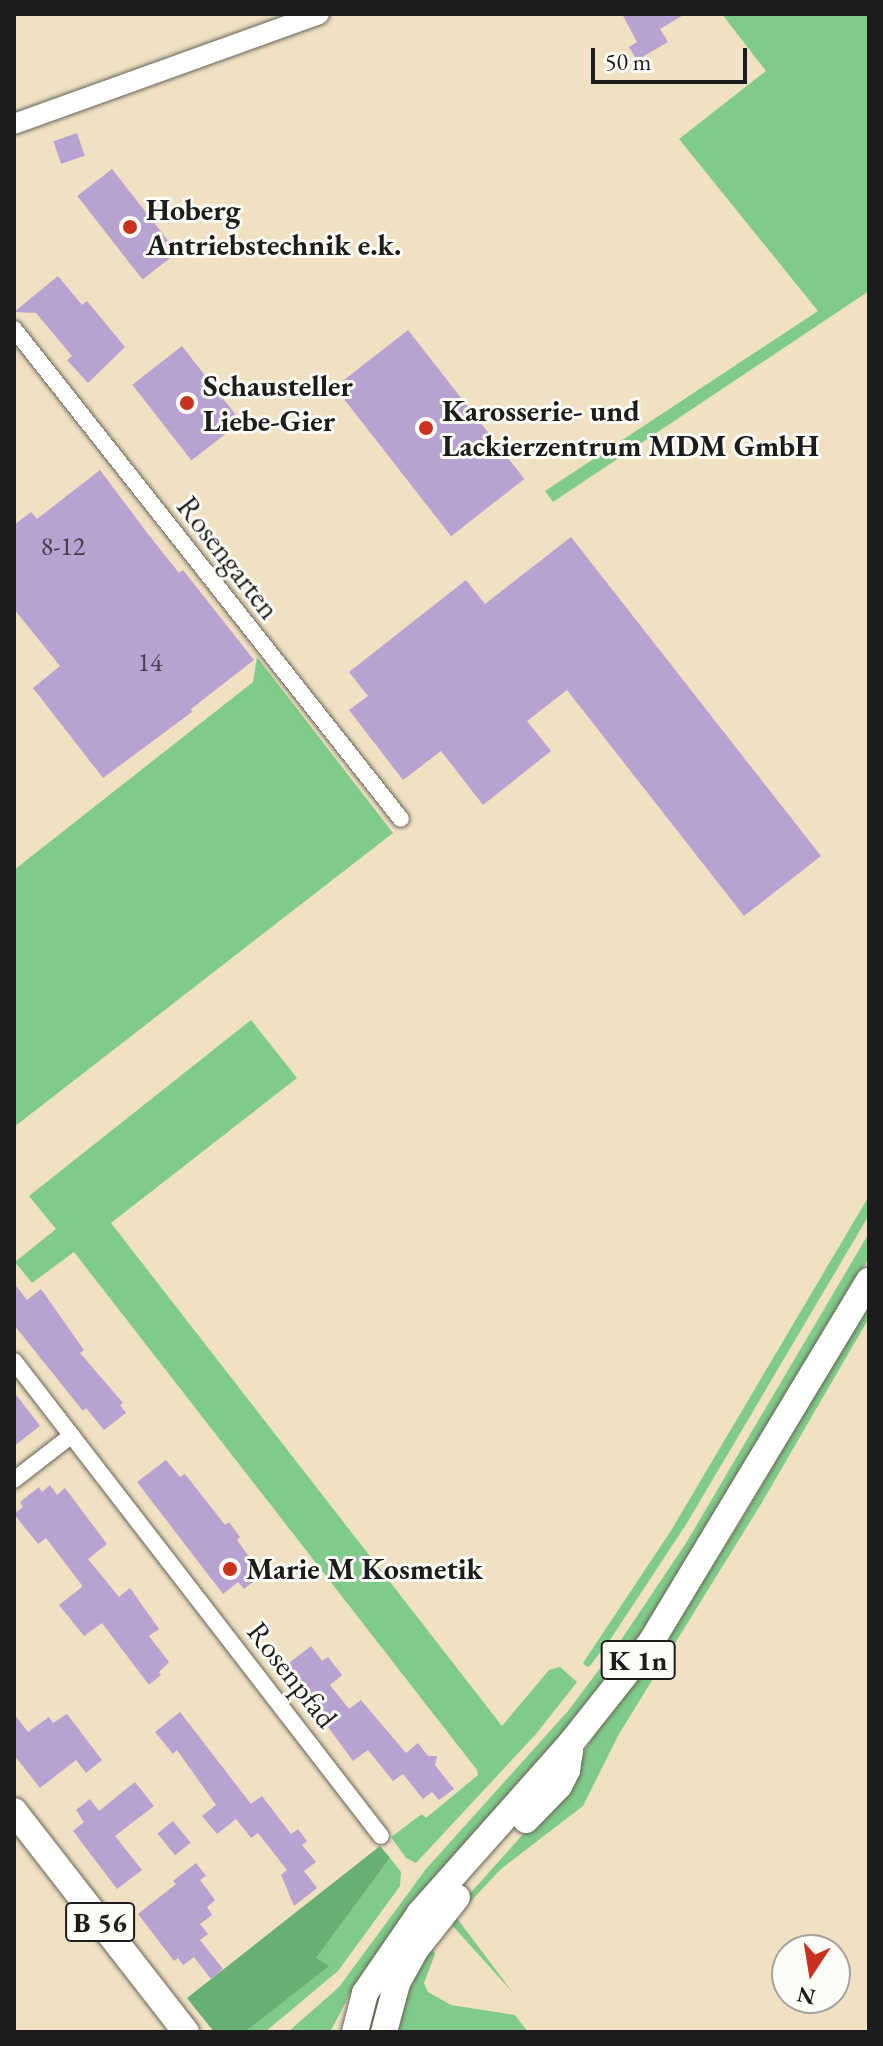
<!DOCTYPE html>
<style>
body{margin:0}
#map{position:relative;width:883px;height:2046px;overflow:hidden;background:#f0e1c3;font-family:"EB Garamond",serif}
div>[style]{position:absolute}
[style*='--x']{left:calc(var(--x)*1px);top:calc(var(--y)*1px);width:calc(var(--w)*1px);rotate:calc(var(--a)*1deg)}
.green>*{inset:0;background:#80cb89}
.forest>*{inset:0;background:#68af75}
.building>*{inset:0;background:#b7a2d1;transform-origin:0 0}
.roads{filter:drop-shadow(0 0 2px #666156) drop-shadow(0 0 2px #666156)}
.minor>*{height:16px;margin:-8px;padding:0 8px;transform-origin:8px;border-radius:8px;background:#fff}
.tertiary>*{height:20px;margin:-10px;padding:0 10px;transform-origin:10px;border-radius:10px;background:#fff}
.primary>*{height:26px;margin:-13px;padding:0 13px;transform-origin:13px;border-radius:13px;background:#fff}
.dots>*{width:22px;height:22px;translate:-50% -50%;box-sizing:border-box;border:4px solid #fdfcf7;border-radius:50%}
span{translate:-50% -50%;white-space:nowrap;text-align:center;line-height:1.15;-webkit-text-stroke:6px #fdfcf7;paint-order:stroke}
.number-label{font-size:26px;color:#433e49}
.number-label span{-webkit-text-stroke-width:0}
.shield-label span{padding:2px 6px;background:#fdfcf7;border:2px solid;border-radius:6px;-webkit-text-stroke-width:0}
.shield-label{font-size:28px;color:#1c1c1c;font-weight:700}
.poi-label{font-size:30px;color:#1c1c1c;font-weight:700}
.left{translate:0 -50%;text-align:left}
.street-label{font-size:30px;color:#1c1c1c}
.frame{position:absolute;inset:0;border:16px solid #1c1c1c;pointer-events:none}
.north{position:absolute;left:771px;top:1934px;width:80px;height:80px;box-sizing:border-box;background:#fdfcf7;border:2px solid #a3a29f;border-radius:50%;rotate:192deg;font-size:22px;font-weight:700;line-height:32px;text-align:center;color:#1c1c1c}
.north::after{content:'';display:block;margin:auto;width:28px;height:36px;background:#c8321e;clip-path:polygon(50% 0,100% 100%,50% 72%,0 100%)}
.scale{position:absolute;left:591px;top:48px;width:156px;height:36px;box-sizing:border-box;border:4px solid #1c1c1c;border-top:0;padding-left:10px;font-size:24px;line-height:28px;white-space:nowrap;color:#1c1c1c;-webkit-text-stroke:6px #fdfcf7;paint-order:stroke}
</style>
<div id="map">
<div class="green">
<i style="clip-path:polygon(722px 14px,869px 14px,869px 291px,553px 502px,545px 491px,818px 311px,679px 139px,766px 71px)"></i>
<i style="clip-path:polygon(257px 657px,393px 833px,14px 1127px,14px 870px,253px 682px)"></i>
<i style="clip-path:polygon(251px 1020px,297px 1078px,111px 1223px,502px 1726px,549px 1670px,560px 1667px,577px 1682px,536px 1734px,416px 1863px,406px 1858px,391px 1837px,422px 1814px,426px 1818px,478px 1775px,477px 1770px,74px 1252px,32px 1283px,15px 1262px,56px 1229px,29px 1196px)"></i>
<i style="clip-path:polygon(869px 1196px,869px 1215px,687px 1523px,612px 1637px,589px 1667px,586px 1666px,583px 1663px,672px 1529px)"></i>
<i style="clip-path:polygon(869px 1233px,869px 1258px,696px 1551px,638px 1639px,601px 1690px,398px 1924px,356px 1983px,330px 2032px,288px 2032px,339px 1987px,426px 1869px,568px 1711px,619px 1643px,686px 1543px)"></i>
<i style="clip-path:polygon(869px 1304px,869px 1318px,761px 1504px,619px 1734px,583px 1806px,501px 1869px,456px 1917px,514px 1994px,451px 1924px,450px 1916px,557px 1796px,595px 1734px,652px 1660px,737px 1527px)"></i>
<i style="clip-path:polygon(390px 1858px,401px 1872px,400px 1886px,338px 1971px,265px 2032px,245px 2032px,328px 1966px,315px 1959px)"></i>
<i style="clip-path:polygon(431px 1947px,435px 1954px,424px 1983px,428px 1992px,451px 2005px,515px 2015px,528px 2032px,395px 2032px,415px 1974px)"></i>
</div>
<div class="forest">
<i style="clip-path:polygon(380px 1846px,390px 1858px,316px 1958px,329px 1966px,245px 2032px,214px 2032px,187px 1998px)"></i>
</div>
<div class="building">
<i style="clip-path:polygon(622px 14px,685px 14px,660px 29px,668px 42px,637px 60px,629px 47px,637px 42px)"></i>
<i style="left:77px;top:133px;width:24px;height:25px;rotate:71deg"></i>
<i style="left:112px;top:169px;width:106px;height:44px;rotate:52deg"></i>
<i style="clip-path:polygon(58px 276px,82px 305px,87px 301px,125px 347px,88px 383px,67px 360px,72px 356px,36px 313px,14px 312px)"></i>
<i style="left:408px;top:330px;width:189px;height:93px;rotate:52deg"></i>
<i style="left:182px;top:346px;width:96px;height:63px;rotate:52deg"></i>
<i style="clip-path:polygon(100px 470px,148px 534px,179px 573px,183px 570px,254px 660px,191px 709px,192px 712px,103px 778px,33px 688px,60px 666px,14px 609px,14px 525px,31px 512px,37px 519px)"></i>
<i style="clip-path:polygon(571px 537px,821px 856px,744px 916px,567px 690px,527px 721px,551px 751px,483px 805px,441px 751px,403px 780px,349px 710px,368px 696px,349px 672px,466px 580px,485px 604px)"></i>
<i style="clip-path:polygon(14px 1283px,27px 1300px,41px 1289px,84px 1350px,80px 1353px,123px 1403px,120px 1405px,126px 1413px,104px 1430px,86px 1408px,83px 1411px,14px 1325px)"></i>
<i style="clip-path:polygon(14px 1392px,40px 1426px,14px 1446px)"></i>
<i style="clip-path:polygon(166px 1460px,180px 1477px,185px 1474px,225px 1525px,229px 1522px,240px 1537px,237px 1540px,262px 1575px,244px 1589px,238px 1582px,223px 1594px,137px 1482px)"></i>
<i style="clip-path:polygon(50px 1485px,57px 1495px,65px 1488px,107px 1544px,88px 1559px,119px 1597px,130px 1588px,159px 1629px,149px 1636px,169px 1662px,159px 1672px,161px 1675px,149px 1685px,102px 1623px,84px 1636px,59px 1605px,82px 1587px,81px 1584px,46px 1538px,38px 1544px,14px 1514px,23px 1507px,20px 1502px,39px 1487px,42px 1492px)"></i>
<i style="clip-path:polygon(311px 1646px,322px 1661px,328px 1657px,342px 1675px,330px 1685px,349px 1709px,361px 1700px,406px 1753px,418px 1743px,428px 1756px,437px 1756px,435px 1765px,454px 1789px,439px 1800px,432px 1792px,423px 1799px,403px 1774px,393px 1781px,368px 1750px,353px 1761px,284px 1667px)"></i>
<i style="clip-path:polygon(180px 1712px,251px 1804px,262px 1796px,291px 1834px,298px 1829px,307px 1841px,302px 1845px,316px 1862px,304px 1871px,317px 1888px,294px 1906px,281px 1875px,287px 1870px,258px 1833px,251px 1838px,236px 1819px,217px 1834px,202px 1816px,216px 1805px,177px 1750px,173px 1754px,155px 1732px)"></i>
<i style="clip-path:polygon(14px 1714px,28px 1732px,49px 1717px,53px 1723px,67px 1714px,102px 1760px,86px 1773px,76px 1760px,40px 1788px,14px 1755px)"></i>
<i style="clip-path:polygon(135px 1782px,154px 1806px,115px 1836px,142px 1870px,117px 1889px,73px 1831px,84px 1822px,76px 1810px,90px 1799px,99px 1811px)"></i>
<i style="left:173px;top:1821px;width:28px;height:20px;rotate:51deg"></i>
<i style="clip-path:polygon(196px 1863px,206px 1876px,200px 1880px,215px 1900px,207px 1907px,212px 1915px,200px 1924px,208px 1934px,200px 1940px,223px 1969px,211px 1979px,194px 1957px,183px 1965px,178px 1958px,174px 1961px,138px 1914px,176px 1884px,173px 1881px)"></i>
</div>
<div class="roads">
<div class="minor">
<i style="--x:14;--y:329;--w:624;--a:51.7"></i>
<i style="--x:14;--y:1361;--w:600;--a:52.31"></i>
<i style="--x:14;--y:1480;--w:73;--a:-37.8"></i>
</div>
<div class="tertiary">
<i style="--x:14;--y:124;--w:324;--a:-19.8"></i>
</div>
<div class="primary">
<i style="--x:14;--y:1811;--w:280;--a:52.1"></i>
<i style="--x:526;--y:1820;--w:47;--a:-45.9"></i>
<i style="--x:559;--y:1786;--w:18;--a:-63"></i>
<i style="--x:567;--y:1770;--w:19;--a:-81"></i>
<i style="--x:355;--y:2032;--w:40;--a:-75.6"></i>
<i style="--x:365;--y:1993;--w:97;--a:-55.5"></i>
<i style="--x:420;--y:1913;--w:227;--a:-48.4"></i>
<i style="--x:571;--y:1743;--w:129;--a:-51.6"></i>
<i style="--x:651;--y:1642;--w:422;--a:-58.9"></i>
<i style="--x:384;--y:2032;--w:51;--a:-75.1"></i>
<i style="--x:397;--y:1983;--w:39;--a:-61"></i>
<i style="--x:416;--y:1949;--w:66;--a:-51.7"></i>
</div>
</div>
<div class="dots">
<i style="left:130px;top:227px;background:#c8321e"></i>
<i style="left:187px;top:403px;background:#c8321e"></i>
<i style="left:426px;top:428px;background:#c8321e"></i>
<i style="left:230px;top:1569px;background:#c8321e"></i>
</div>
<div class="number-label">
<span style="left:63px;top:547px">8-12</span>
<span style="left:150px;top:663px">14</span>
</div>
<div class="shield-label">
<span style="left:638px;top:1660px">K 1n</span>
<span style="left:100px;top:1922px">B 56</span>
</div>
<div class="poi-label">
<span class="left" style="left:146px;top:227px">Hoberg<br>Antriebstechnik e.k.</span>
<span class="left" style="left:203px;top:403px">Schausteller<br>Liebe-Gier</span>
<span class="left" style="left:442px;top:428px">Karosserie- und<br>Lackierzentrum MDM GmbH</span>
<span class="left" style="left:246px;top:1569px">Marie M Kosmetik</span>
</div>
<div class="street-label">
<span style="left:228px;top:558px;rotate:52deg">Rosengarten</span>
<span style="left:292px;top:1675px;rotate:52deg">Rosenpfad</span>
</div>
<div class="frame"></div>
<div class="north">N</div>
<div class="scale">50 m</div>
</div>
